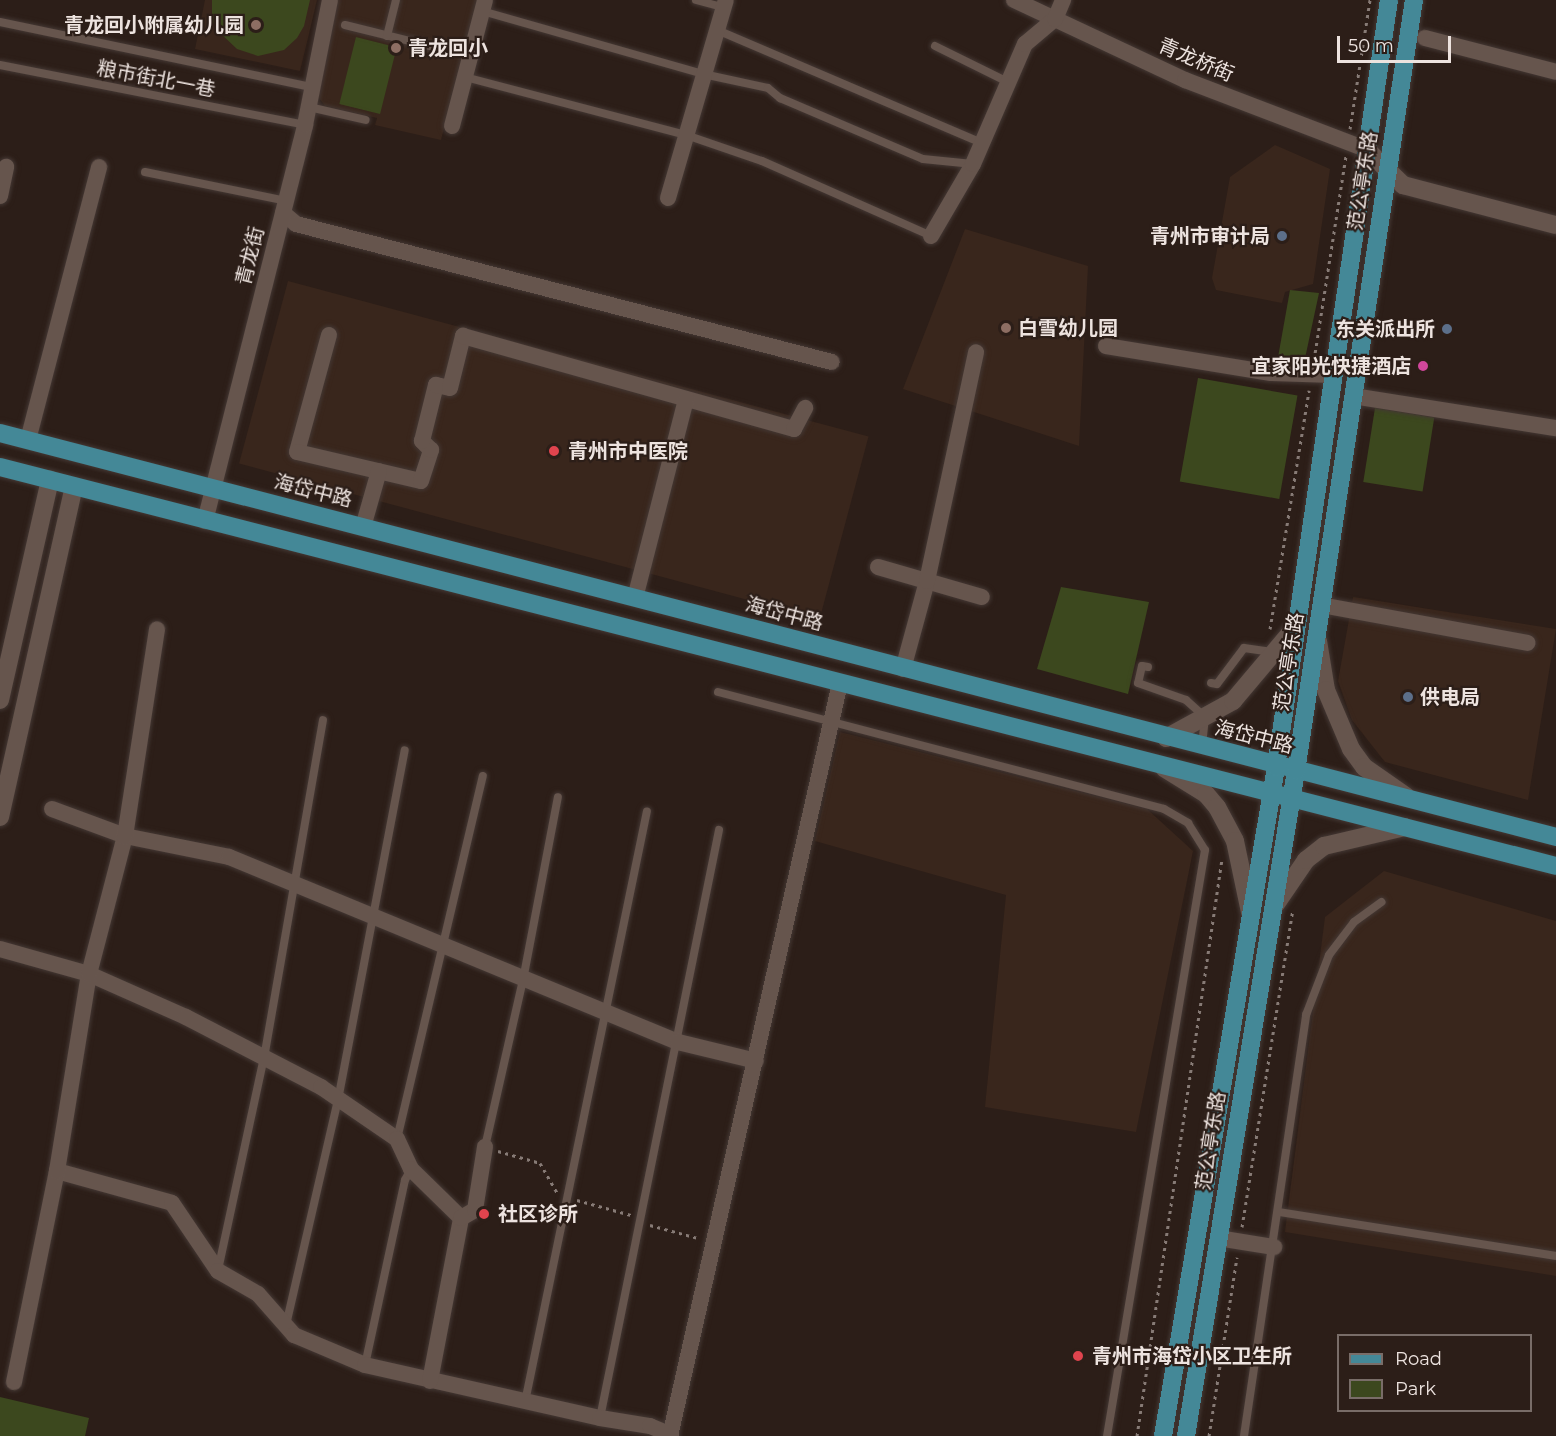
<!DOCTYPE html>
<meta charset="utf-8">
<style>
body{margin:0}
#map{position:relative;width:1556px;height:1436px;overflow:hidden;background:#2c1e18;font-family:Montserrat,"Noto Sans SC",sans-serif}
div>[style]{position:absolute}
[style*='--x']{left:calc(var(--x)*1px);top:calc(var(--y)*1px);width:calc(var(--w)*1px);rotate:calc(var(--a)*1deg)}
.built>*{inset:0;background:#39261c;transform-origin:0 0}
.green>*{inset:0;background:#3c481e;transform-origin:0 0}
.path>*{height:3px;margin-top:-1.5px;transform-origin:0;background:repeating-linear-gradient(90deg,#877b76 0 3px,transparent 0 7.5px)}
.roads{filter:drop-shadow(0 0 2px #443834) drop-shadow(0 0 2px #443834)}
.service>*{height:8px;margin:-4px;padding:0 4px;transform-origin:4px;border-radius:4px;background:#66554d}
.minor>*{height:16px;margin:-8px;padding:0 8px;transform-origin:8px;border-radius:8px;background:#66554d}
.tertiary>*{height:18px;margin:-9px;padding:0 9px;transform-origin:9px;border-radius:9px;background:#66554d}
.primary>*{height:18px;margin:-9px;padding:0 9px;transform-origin:9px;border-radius:9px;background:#448897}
.dots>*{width:16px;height:16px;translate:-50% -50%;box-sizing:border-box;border:3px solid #2c1e18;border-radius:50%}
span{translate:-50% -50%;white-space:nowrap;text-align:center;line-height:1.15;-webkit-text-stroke:4.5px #2c1e18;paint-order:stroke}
.poi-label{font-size:20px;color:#ede3df;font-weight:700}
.right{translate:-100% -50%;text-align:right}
.left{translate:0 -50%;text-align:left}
.street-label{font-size:20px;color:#ede3df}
.legend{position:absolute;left:1337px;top:1334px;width:195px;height:78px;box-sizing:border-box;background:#2c1e18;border:2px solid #796d68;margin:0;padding:8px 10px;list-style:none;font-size:18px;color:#ede3df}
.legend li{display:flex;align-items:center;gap:12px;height:30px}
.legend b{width:30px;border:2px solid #796d68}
.scale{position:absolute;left:1337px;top:36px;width:114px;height:27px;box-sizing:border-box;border:3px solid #ede3df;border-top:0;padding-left:8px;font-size:18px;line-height:21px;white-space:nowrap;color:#ede3df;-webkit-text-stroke:4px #2c1e18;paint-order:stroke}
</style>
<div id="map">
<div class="built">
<i style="clip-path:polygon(205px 0,317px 0,300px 71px,195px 49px)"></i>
<i style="clip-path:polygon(338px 0,477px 0,441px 140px,375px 125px,377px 118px,325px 106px,317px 95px)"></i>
<i style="clip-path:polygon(1275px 145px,1330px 169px,1313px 284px,1285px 292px,1282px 303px,1216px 290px,1212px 278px,1230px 177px)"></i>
<i style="clip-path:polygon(965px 229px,1088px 266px,1079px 446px,903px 389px)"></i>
<i style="left:288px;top:281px;width:601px;height:189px;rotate:15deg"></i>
<i style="clip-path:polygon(1353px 597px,1556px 629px,1528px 800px,1385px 762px,1352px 720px,1338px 681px)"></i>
<i style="clip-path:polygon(840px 732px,1147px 809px,1193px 851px,1136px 1132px,985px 1107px,1006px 895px,815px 841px)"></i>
<i style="clip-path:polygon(1384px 871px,1556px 921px,1556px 1276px,1285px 1232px,1325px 917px)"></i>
</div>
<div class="green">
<i style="clip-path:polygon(212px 0,310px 0,304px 26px,297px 38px,284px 50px,258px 56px,237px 49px,218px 31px,212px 20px)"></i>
<i style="left:356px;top:37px;width:42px;height:69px;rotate:14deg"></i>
<i style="clip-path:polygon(1290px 290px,1319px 293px,1304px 363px,1277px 363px)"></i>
<i style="left:1198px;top:378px;width:101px;height:105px;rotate:10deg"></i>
<i style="left:1375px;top:408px;width:60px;height:75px;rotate:9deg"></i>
<i style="clip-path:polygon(1061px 587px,1149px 602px,1128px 694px,1037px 669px)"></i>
<i style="clip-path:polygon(0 1397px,89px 1418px,85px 1436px,0 1436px)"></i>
</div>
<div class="path">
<i style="--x:1350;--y:129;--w:131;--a:-81.2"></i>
<i style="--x:1314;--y:360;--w:206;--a:-81.1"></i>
<i style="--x:1270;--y:629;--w:242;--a:-80.7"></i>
<i style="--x:498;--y:1151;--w:44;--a:15.9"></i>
<i style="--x:540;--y:1163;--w:34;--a:60"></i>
<i style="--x:577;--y:1200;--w:56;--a:15.5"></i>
<i style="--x:650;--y:1225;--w:50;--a:15.2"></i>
<i style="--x:1242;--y:1227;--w:321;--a:-80.9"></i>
<i style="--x:1137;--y:1436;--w:583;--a:-81.62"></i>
<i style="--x:1209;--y:1436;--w:181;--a:-81.1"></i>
</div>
<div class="roads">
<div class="service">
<i style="--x:696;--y:0;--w:28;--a:15"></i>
<i style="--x:482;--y:11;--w:230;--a:15.9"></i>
<i style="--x:703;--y:74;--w:66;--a:12.2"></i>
<i style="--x:768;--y:88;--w:16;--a:40"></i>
<i style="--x:780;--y:98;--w:155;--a:23.1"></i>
<i style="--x:923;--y:159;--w:50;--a:5.7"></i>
<i style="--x:0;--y:22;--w:319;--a:11.8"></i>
<i style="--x:345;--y:25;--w:88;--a:13.9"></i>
<i style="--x:717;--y:30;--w:286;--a:23.1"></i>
<i style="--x:387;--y:36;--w:37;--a:-76"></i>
<i style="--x:935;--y:46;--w:81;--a:26.3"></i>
<i style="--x:0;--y:65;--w:311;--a:11.1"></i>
<i style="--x:465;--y:77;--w:228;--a:14.7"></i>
<i style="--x:686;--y:135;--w:80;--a:18.9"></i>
<i style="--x:762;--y:161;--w:185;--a:23.9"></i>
<i style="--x:309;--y:107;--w:58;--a:12.8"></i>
<i style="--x:145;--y:172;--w:144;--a:11.6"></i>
<i style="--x:1148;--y:667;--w:6;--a:-171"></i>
<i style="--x:1142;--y:666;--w:17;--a:103"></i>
<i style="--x:1138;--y:683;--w:51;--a:19.5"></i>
<i style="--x:1186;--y:700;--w:25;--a:42"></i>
<i style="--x:1205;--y:717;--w:28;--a:96"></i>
<i style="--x:1211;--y:683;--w:6;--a:9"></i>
<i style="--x:1217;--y:684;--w:45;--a:-53.1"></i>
<i style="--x:1244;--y:648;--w:30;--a:8"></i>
<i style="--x:718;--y:692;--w:461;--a:14.7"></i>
<i style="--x:1164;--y:809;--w:28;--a:30"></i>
<i style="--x:1188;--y:823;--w:32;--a:58"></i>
<i style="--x:1205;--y:850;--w:594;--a:99.49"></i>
<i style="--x:397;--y:1139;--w:373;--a:-76.7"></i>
<i style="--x:485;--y:1147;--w:171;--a:-77.2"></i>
<i style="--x:523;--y:980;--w:186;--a:-79.2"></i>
<i style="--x:1279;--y:1212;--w:280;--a:9"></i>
<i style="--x:218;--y:1270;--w:217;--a:-77.8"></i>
<i style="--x:264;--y:1058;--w:343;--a:-80.1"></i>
<i style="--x:286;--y:1325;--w:231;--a:-77"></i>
<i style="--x:338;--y:1100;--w:356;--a:-79.2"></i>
<i style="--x:365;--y:1365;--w:189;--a:-77.8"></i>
<i style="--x:405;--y:1180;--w:13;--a:-61"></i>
<i style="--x:525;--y:1402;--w:603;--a:-78.34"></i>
<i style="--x:600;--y:1418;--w:600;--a:-78.56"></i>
<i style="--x:1244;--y:1436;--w:426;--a:-81.6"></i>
<i style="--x:1306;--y:1015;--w:64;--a:-69"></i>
<i style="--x:1329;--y:955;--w:41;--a:-52.9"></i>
<i style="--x:1354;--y:922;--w:34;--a:-36"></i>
</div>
<div class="minor">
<i style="--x:1014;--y:0;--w:189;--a:25.1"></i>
<i style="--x:1185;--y:80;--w:194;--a:20.9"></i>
<i style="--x:1425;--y:38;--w:135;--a:14.5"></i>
<i style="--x:452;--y:126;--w:130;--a:-75.3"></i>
<i style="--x:0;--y:196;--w:30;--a:-78"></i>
<i style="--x:668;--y:198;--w:206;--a:-73.7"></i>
<i style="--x:283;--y:213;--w:17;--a:40"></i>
<i style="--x:296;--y:224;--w:553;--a:14.44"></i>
<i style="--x:931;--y:236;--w:83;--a:-59.7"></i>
<i style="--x:973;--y:164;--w:131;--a:-66.6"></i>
<i style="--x:1025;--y:44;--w:39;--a:-40"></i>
<i style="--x:1055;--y:19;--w:21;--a:-67"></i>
<i style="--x:329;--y:335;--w:121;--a:105.3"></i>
<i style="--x:297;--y:452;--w:127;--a:13.2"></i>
<i style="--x:421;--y:481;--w:33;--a:-72"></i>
<i style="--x:431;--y:450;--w:13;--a:-135"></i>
<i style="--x:422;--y:441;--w:58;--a:-76"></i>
<i style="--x:436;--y:385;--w:14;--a:12"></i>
<i style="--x:450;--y:388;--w:54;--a:-76"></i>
<i style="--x:463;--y:336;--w:344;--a:15.7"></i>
<i style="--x:794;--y:429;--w:24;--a:-62"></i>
<i style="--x:1106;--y:346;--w:167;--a:9.3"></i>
<i style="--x:1271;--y:373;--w:62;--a:1.8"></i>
<i style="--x:1353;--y:396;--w:206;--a:9"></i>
<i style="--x:28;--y:440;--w:282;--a:-75.4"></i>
<i style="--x:205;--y:521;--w:408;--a:-75.8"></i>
<i style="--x:305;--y:125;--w:127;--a:-78.7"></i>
<i style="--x:363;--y:527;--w:58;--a:-74.1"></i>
<i style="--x:878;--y:567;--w:108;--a:16.1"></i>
<i style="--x:635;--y:598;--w:205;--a:-75.6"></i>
<i style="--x:1321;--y:605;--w:210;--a:10.4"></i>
<i style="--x:903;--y:669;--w:91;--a:-74.7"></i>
<i style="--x:927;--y:581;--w:234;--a:-77.9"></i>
<i style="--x:52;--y:809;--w:78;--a:20.3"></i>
<i style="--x:125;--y:836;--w:106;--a:11.4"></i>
<i style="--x:229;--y:857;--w:486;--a:22.4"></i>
<i style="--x:678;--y:1042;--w:80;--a:13.7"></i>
<i style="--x:0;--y:949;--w:92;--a:15.7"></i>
<i style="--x:89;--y:974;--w:106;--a:23.9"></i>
<i style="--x:186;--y:1017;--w:152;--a:27.4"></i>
<i style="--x:321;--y:1087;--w:92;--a:34.4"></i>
<i style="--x:397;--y:1139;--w:33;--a:65"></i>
<i style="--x:411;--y:1169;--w:70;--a:44.4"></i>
<i style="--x:57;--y:1171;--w:119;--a:15.5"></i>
<i style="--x:172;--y:1203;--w:82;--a:55.9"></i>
<i style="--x:218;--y:1271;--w:46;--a:29.9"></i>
<i style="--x:258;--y:1294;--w:55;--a:48.7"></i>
<i style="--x:294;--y:1335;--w:77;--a:22.9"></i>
<i style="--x:365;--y:1365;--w:241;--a:12.7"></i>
<i style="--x:600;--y:1418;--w:51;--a:9.1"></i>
<i style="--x:650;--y:1426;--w:23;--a:23"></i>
<i style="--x:1218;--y:1238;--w:57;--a:9.1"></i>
<i style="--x:430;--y:1381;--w:166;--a:-79.2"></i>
<i style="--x:461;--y:1218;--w:16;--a:-30"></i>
<i style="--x:475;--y:1210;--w:64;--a:-81"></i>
<i style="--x:14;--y:1382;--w:215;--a:-78.5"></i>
<i style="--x:57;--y:1171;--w:200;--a:-80.8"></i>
<i style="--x:89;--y:974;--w:143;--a:-75.4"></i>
<i style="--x:125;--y:836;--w:209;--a:-81.2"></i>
<i style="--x:670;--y:1436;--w:772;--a:-77.28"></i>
</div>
<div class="tertiary">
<i style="--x:1366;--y:149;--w:52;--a:44.2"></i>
<i style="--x:1403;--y:185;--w:158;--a:14.7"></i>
<i style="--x:1318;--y:641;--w:50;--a:80.7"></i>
<i style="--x:1326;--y:690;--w:64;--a:67"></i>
<i style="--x:1351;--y:749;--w:22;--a:54"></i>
<i style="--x:1364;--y:767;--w:52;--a:34.9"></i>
<i style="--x:0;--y:700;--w:226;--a:-77.2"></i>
<i style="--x:1166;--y:738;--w:77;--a:-28.9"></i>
<i style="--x:1233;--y:701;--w:99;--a:-49.9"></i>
<i style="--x:1164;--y:768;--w:49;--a:31.8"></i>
<i style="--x:1206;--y:794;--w:17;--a:50"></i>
<i style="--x:1217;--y:807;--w:38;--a:62"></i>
<i style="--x:1235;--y:841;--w:73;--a:78.1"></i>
<i style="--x:0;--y:817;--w:339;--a:-77.4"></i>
<i style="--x:1276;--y:904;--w:53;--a:-55.7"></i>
<i style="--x:1306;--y:860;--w:23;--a:-38"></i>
<i style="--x:1324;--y:846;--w:83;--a:-13.2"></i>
</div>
<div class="primary">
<i style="--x:0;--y:433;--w:1608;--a:14.55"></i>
<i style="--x:0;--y:467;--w:1606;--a:14.38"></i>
<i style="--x:1163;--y:1436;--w:678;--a:-80.41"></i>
<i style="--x:1276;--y:767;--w:775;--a:-81.62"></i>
<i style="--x:1186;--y:1436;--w:674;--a:-80.61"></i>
<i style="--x:1296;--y:771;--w:780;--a:-81.3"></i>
</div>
</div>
<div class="dots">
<i style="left:256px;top:25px;background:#8d6e63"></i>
<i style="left:396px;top:48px;background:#8d6e63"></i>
<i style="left:1282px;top:236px;background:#5c6f8a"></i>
<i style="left:1006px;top:328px;background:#8d6e63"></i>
<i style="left:1447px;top:329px;background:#5c6f8a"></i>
<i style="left:1423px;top:366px;background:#d1479c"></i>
<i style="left:554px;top:451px;background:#e0444e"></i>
<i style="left:1408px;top:697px;background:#5c6f8a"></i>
<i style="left:484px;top:1214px;background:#e0444e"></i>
<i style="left:1078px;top:1356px;background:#e0444e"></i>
</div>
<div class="poi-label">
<span class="right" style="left:244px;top:25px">青龙回小附属幼儿园</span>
<span class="left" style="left:408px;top:48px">青龙回小</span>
<span class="right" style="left:1270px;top:236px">青州市审计局</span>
<span class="left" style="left:1018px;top:328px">白雪幼儿园</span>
<span class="right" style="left:1435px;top:329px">东关派出所</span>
<span class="right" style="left:1411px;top:366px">宜家阳光快捷酒店</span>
<span class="left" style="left:568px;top:451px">青州市中医院</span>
<span class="left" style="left:1420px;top:697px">供电局</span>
<span class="left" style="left:498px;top:1214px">社区诊所</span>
<span class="left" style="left:1092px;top:1356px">青州市海岱小区卫生所</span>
</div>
<div class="street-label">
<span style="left:1196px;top:60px;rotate:23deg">青龙桥街</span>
<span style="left:156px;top:79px;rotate:11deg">粮市街北一巷</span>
<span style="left:1363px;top:181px;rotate:-81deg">范公亭东路</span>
<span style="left:250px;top:256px;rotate:-76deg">青龙街</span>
<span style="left:313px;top:491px;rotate:14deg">海岱中路</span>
<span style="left:784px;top:614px;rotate:15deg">海岱中路</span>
<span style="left:1289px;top:662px;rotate:-81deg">范公亭东路</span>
<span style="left:1254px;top:737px;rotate:14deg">海岱中路</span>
<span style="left:1211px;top:1141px;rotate:-81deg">范公亭东路</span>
</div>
<ul class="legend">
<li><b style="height:8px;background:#448897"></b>Road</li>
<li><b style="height:16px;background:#3c481e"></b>Park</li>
</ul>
<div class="scale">50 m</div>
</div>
